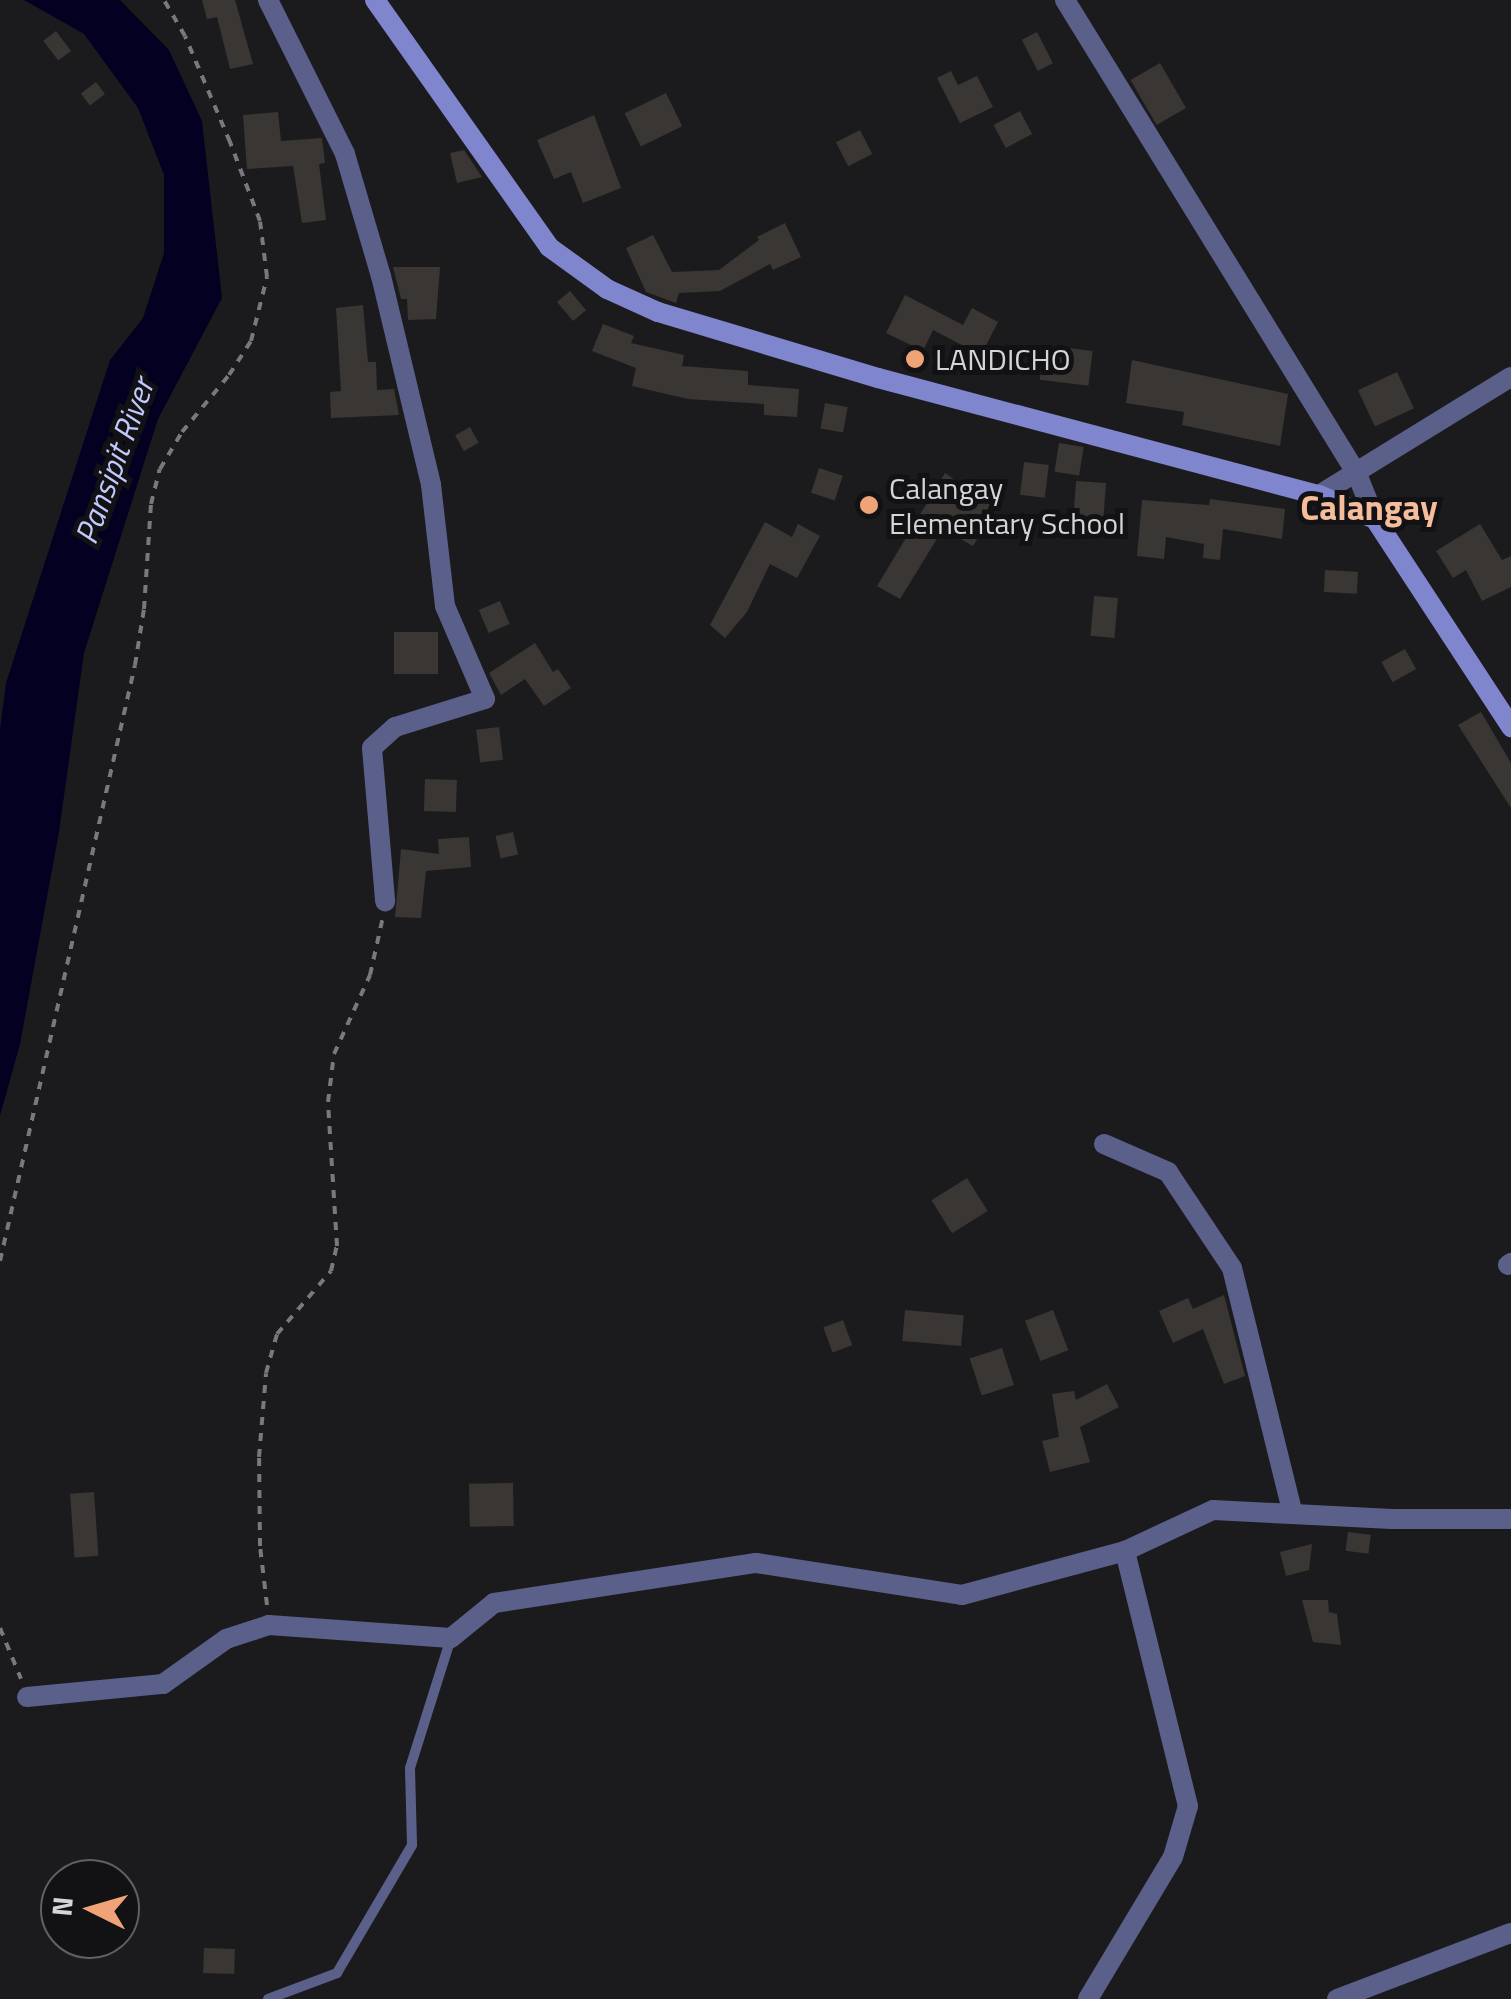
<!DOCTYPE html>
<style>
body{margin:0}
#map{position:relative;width:1511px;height:1999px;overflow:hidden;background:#1b1b1e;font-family:"Titillium Web",sans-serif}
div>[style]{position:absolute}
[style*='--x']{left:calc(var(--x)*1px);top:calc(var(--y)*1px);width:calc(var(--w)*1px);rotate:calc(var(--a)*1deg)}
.water>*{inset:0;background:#040022}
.building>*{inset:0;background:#393634;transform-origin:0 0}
.path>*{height:4px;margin-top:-2px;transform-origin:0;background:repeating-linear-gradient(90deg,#79797c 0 8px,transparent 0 16px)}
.service>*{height:10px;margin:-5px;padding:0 5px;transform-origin:5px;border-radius:5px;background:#5b608b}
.minor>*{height:20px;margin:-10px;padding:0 10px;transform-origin:10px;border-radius:10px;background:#5b608b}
.tertiary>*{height:20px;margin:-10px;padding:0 10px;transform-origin:10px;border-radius:10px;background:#5b608b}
.secondary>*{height:20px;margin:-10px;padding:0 10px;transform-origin:10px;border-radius:10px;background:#8086cd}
.dots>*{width:28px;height:28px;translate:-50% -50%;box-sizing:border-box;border:5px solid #121214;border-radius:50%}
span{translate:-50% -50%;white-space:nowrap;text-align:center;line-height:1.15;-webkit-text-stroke:10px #121214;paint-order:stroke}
.poi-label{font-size:30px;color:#d5d5d7}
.left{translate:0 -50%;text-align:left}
.water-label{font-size:32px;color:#c1c9fe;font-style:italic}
.quarter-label{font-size:35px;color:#f6bd9c;font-weight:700}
.north{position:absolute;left:40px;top:1859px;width:100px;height:100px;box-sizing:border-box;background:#121214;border:2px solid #606062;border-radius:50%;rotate:275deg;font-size:28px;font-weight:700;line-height:40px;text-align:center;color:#d5d5d7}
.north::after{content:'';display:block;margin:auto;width:35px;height:45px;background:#efa376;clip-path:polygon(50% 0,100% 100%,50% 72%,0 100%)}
</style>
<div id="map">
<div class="water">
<i style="clip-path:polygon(24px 0,120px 0,169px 50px,202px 121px,222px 298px,158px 419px,84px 653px,59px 832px,20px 1044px,0 1116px,0 729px,6px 683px,110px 360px,143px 318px,164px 253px,164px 175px,138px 108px,84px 34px)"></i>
</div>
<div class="building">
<i style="clip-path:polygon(202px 0,235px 0,253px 64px,230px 69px,217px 17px,207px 19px)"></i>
<i style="left:56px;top:31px;width:25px;height:16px;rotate:53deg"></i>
<i style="left:1037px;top:32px;width:35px;height:17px;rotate:63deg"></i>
<i style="left:1160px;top:63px;width:52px;height:34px;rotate:60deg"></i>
<i style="clip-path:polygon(951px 71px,958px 85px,977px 76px,993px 107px,960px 123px,937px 78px)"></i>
<i style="left:96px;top:82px;width:15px;height:19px;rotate:53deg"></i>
<i style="left:666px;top:93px;width:37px;height:46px;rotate:64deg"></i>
<i style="left:1020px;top:111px;width:26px;height:30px;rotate:62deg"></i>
<i style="clip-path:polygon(278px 112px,281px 141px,322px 138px,325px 163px,319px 164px,326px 220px,302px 223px,293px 166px,247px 169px,243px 115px)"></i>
<i style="clip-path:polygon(594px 115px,621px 188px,583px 203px,571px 172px,554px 179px,537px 140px)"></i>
<i style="left:860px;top:130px;width:27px;height:27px;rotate:63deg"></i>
<i style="clip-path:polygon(464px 150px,482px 177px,457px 183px,450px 153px)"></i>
<i style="clip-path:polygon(785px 223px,801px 257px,773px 270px,770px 264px,720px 291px,679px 293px,676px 303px,646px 292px,626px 248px,653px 235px,672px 272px,719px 270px,759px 240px,757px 237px)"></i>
<i style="clip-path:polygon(393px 267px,440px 267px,436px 319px,408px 320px,407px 299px,401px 299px)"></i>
<i style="left:570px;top:291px;width:25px;height:17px;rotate:50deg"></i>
<i style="clip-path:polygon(905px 295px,963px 325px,972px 308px,998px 322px,981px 355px,933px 330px,923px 351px,886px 333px)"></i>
<i style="clip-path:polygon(363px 305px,368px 362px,376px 362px,377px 390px,394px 389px,399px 415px,331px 418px,330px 392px,341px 391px,336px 308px)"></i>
<i style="clip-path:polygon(603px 324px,634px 336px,631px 343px,684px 355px,682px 366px,748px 371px,748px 385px,799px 389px,797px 417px,764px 415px,764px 404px,688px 399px,632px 386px,636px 368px,592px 351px)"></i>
<i style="left:1044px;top:345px;width:49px;height:35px;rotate:7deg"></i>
<i style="clip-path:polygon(1132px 360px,1288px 394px,1280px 446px,1182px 425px,1184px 412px,1126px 403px)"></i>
<i style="left:1397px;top:372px;width:40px;height:43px;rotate:65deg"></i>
<i style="left:825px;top:403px;width:23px;height:26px;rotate:10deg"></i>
<i style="left:470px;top:427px;width:18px;height:17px;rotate:61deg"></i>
<i style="left:1059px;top:443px;width:25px;height:29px;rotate:9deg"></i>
<i style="left:1024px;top:462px;width:25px;height:33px;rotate:7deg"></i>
<i style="left:819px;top:468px;width:25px;height:26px;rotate:18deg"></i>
<i style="clip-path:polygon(945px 473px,996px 508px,973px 546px,943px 529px,900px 599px,877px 586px)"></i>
<i style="left:1076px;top:481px;width:30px;height:47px;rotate:4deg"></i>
<i style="clip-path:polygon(1210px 499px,1285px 509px,1282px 539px,1223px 529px,1220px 560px,1203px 558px,1204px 544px,1166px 537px,1164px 559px,1137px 556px,1142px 500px,1209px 505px)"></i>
<i style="clip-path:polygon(765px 522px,792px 537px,798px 524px,820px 536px,797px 578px,770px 564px,747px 612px,725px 638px,710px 625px)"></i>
<i style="clip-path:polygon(1480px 524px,1502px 560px,1511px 556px,1511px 587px,1482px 601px,1466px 570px,1453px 578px,1436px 551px)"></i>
<i style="left:1325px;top:570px;width:33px;height:22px;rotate:3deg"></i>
<i style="left:1094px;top:596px;width:24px;height:40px;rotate:5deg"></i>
<i style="left:500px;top:601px;width:25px;height:23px;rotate:67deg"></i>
<i style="left:394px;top:632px;width:44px;height:42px"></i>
<i style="clip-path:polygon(535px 643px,553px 672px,558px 669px,571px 688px,544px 706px,525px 679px,501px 695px,489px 673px)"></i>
<i style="left:1405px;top:649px;width:23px;height:27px;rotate:61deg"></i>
<i style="clip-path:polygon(1481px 712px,1511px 763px,1511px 808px,1458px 725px)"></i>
<i style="left:499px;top:727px;width:33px;height:23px;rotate:83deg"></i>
<i style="left:425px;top:779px;width:32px;height:32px;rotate:2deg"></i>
<i style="left:513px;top:832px;width:23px;height:18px;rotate:77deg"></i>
<i style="clip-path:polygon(469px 837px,471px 867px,426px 871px,421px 918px,395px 917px,401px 849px,439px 854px,438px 839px)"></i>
<i style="left:967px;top:1178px;width:39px;height:42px;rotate:58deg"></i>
<i style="clip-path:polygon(1224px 1295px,1245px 1376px,1224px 1384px,1203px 1329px,1173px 1343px,1159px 1311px,1188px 1298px,1193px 1309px)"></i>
<i style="left:905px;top:1310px;width:59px;height:31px;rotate:5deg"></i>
<i style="left:1053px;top:1310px;width:43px;height:30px;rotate:69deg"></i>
<i style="left:843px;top:1320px;width:27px;height:21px;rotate:70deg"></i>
<i style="left:1002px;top:1348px;width:39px;height:34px;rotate:72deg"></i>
<i style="clip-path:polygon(1107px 1384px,1119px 1407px,1080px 1427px,1090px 1462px,1050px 1472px,1042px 1441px,1059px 1437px,1052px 1394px,1074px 1391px,1076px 1400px)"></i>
<i style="left:513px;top:1483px;width:43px;height:44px;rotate:89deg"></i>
<i style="left:94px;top:1492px;width:64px;height:24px;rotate:86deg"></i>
<i style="left:1348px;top:1532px;width:23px;height:19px;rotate:7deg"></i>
<i style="clip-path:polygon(1312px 1544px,1309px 1570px,1286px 1576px,1280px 1552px)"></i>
<i style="clip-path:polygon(1302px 1600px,1328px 1600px,1329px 1612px,1337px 1614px,1341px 1645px,1313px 1642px)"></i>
<i style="left:204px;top:1948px;width:31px;height:25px;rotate:2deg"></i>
</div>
<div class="path">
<i style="--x:0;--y:1261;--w:611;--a:-77.24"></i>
<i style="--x:135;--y:665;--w:57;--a:-80.9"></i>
<i style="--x:144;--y:609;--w:105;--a:-86.2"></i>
<i style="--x:151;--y:504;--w:36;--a:-76"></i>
<i style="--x:160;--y:469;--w:43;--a:-59.3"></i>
<i style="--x:182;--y:432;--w:74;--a:-50.5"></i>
<i style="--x:229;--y:375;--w:40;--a:-57.1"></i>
<i style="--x:251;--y:341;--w:66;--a:-76"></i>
<i style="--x:267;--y:277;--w:56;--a:-97.1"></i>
<i style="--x:260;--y:221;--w:85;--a:-110.8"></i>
<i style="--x:230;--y:142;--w:115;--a:-113"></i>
<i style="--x:185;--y:36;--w:42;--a:-120.3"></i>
<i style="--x:267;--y:1605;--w:59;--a:-96.8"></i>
<i style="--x:260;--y:1546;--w:89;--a:-90.6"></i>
<i style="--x:259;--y:1457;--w:84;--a:-85.2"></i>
<i style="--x:266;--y:1373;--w:41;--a:-74.2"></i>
<i style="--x:277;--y:1334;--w:83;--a:-49.4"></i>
<i style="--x:331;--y:1271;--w:26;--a:-77"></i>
<i style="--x:337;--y:1246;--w:144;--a:-93.6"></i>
<i style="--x:328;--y:1102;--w:48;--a:-82.9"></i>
<i style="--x:334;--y:1054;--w:87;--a:-65.5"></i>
<i style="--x:370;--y:975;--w:59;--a:-77.4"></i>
<i style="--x:0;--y:1628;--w:55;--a:67.6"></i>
</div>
<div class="service">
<i style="--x:268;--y:1999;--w:74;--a:-20.6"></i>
<i style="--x:337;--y:1973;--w:148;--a:-59.6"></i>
<i style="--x:412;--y:1845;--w:77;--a:-91.5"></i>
<i style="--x:410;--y:1768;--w:136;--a:-72.5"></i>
</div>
<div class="minor">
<i style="--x:268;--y:0;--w:172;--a:63.4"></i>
<i style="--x:345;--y:154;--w:127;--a:73.6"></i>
<i style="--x:381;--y:276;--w:215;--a:76.5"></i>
<i style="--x:431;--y:485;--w:122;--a:83.4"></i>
<i style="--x:445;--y:606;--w:101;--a:66.7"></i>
<i style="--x:485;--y:699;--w:94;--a:162.7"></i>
<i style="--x:395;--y:727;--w:31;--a:138"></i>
<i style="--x:372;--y:748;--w:154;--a:85.1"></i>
<i style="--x:1319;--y:495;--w:225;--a:-31.6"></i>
<i style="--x:1104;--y:1144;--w:70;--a:23.6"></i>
<i style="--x:1168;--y:1172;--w:115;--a:56.3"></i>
<i style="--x:1232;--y:1268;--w:253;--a:76.1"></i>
<i style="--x:1508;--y:1265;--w:4;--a:-34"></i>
<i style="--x:27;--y:1697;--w:137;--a:-5.5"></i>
<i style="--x:163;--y:1684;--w:77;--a:-35.5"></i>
<i style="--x:226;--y:1639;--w:45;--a:-18"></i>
<i style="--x:269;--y:1625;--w:182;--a:4.1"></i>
<i style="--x:451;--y:1638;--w:55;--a:-39.1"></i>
<i style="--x:494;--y:1603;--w:265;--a:-8.7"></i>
<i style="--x:756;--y:1563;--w:208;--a:8.8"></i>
<i style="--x:962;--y:1595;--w:169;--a:-15.1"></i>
<i style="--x:1125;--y:1551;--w:97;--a:-25"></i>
<i style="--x:1213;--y:1510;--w:179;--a:2.9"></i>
<i style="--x:1392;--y:1519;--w:119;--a:0"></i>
<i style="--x:1088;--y:1999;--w:165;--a:-59.1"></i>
<i style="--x:1173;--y:1857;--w:53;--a:-73.6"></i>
<i style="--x:1188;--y:1806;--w:263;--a:-103.9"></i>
<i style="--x:1337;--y:1999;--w:186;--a:-20.8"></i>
</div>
<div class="tertiary">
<i style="--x:1065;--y:0;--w:557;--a:58.37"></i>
<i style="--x:1357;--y:474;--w:48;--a:68.2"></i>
</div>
<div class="secondary">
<i style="--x:375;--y:0;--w:302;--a:54.8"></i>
<i style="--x:549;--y:247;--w:72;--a:35.9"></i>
<i style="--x:607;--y:289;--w:56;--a:24.3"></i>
<i style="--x:658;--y:312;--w:230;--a:16.7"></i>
<i style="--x:878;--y:378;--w:456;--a:14.9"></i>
<i style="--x:1319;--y:495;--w:61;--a:23.2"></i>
<i style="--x:1375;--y:519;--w:249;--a:56.8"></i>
</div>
<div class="dots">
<i style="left:915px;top:359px;background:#efa376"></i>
<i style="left:869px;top:505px;background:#efa376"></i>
</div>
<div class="poi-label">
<span class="left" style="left:935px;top:359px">LANDICHO</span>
<span class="left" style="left:889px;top:505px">Calangay<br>Elementary School</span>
</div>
<div class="water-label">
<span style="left:114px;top:461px;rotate:-70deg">Pansipit River</span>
</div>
<div class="quarter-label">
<span style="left:1369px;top:507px">Calangay</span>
</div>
<div class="north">N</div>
</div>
